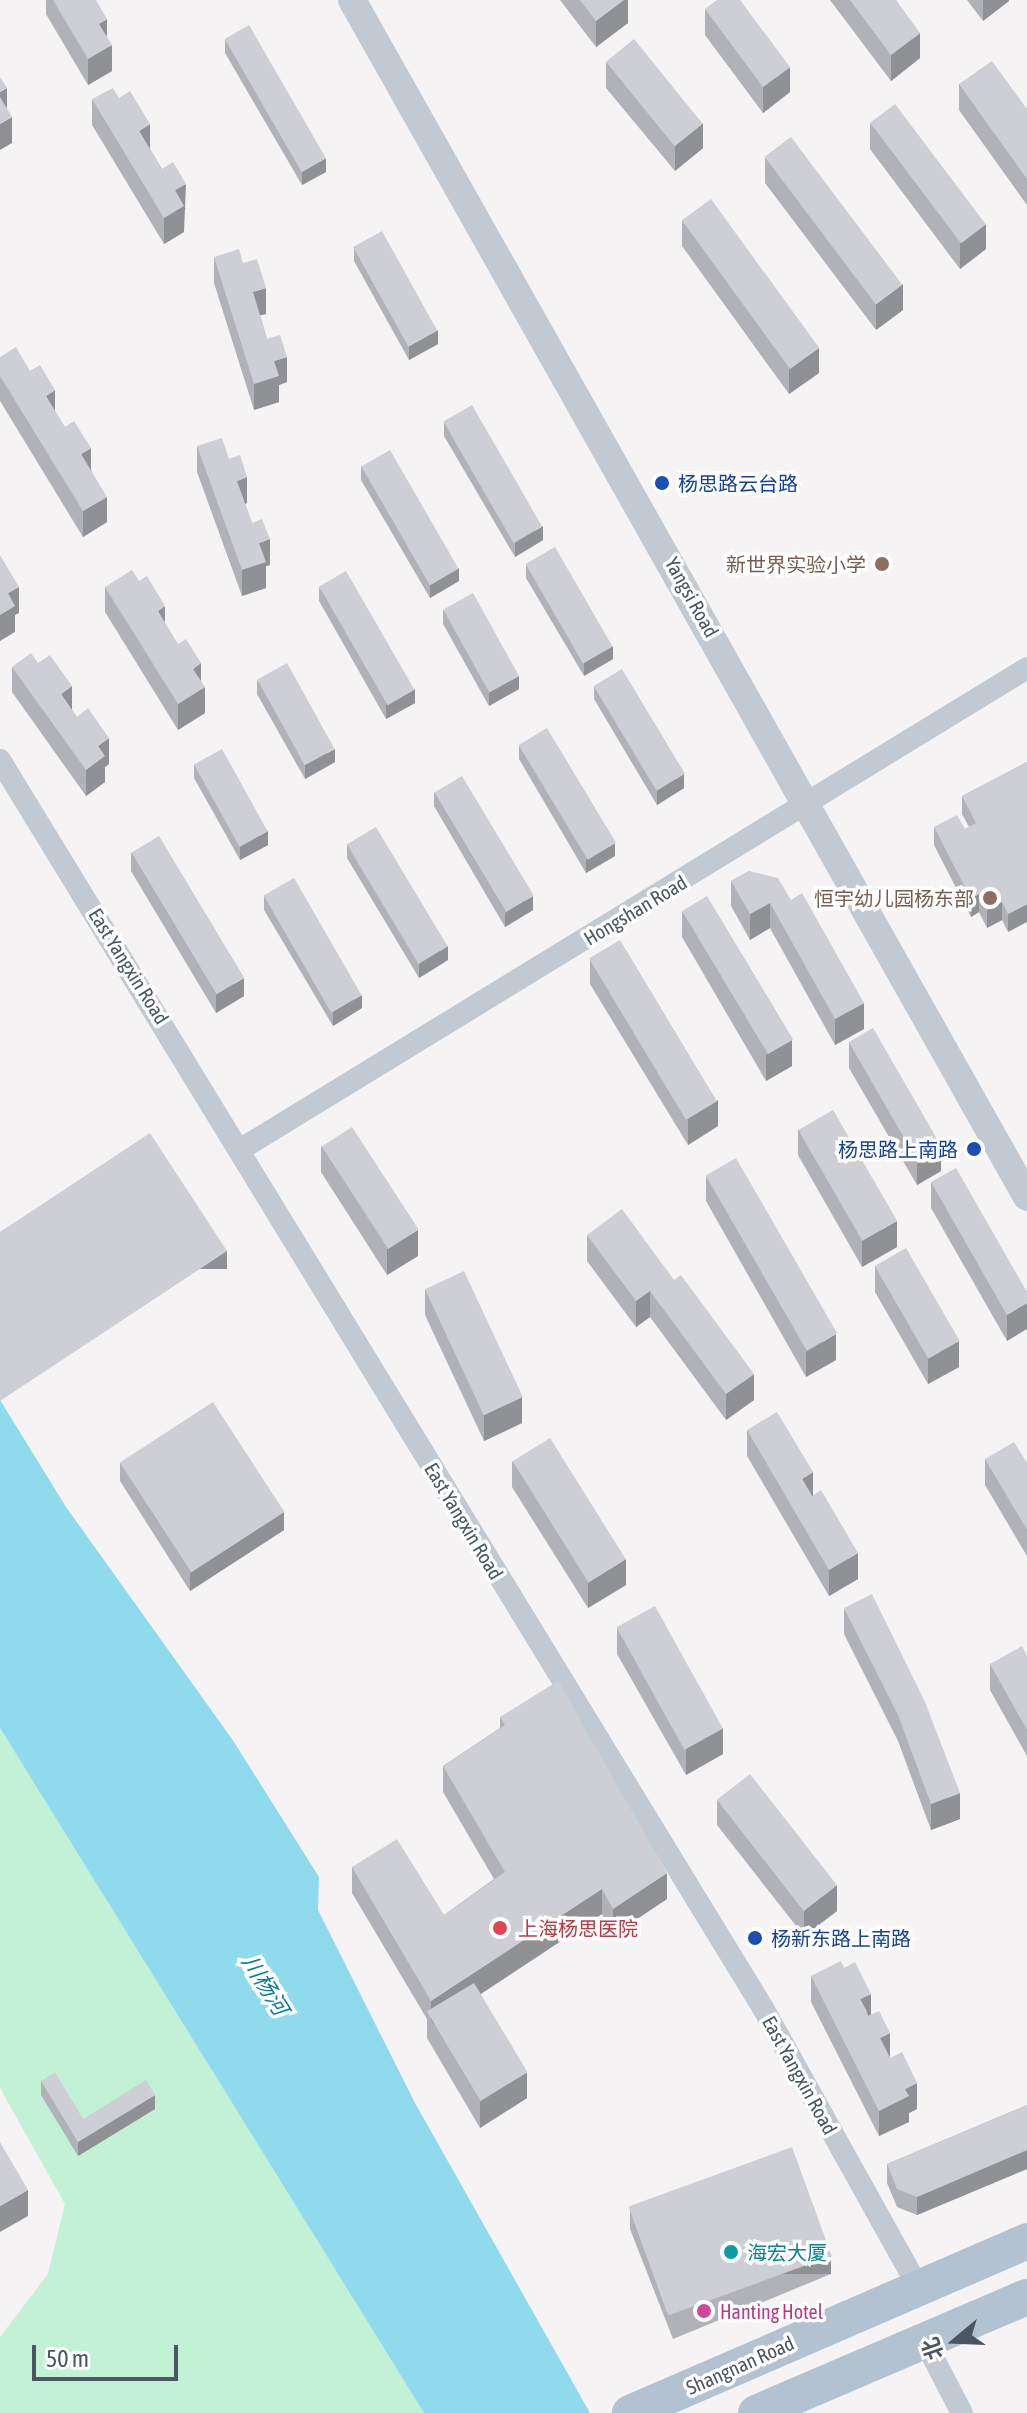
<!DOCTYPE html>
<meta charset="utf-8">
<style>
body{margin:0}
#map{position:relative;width:1027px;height:2413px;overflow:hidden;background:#f5f3f3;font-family:"Asap Condensed","Noto Sans SC",sans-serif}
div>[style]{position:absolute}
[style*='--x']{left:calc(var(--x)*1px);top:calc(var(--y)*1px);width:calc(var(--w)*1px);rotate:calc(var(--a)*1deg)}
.green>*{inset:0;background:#c3f1d5}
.water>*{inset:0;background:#90daee}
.minor>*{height:22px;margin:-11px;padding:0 11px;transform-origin:11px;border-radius:11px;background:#c1cad2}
.tertiary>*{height:28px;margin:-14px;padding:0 14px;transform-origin:14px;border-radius:14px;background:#c1cad2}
.primary>*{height:36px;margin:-18px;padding:0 18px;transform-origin:18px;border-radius:18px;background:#b3c2d1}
.wall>*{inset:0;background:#b0b2b7}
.shaded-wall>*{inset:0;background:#909195;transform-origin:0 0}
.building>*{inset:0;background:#cdcfd5;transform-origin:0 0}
.dots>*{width:22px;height:22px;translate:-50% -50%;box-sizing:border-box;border:4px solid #fff;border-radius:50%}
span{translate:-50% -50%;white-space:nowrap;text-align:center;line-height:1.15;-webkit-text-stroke:7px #fff;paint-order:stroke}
.transit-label{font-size:20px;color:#164399}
.left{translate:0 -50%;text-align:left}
.right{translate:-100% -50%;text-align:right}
.education-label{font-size:20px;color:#785e54}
.street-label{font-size:20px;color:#4a5661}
.health-label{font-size:20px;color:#be3a42}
.culture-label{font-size:20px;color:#0d838f}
.hotel-label{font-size:20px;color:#b23c85}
.water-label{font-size:22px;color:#0c7c9b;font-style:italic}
.north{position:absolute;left:915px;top:2301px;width:80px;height:80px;-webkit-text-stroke:6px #fff;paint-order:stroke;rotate:251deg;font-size:22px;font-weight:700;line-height:32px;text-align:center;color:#4a5661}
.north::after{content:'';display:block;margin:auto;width:28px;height:36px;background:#4a5661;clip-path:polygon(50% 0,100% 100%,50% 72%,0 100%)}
.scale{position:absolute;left:32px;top:2345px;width:146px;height:36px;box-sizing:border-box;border:4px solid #4a5661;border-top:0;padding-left:10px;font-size:24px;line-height:28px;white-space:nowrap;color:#4a5661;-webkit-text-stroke:6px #fff;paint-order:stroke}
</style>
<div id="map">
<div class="green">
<i style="clip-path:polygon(0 1728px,424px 2413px,0 2413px,0 2337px,48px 2274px,65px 2204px,0 2088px)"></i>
</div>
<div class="water">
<i style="clip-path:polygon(0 1400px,66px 1507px,232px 1739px,319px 1877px,318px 1910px,415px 2103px,590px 2413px,424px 2413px,0 1728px)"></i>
</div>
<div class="minor">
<i style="--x:0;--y:760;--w:1463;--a:58.56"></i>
<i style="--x:763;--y:2008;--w:319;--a:60.9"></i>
<i style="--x:241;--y:1149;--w:921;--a:-31.46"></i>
<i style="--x:924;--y:2340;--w:82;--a:62.5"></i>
</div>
<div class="tertiary">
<i style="--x:352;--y:0;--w:1374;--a:60.58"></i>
</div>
<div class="primary">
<i style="--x:630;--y:2413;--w:433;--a:-23.4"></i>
<i style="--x:756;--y:2413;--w:295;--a:-23.2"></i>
</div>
<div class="wall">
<i style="clip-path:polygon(46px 0,96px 0,107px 38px,112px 71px,88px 85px,46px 14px)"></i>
<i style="clip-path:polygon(560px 0,628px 0,628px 23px,596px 47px)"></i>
<i style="clip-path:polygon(830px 0,896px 0,920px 58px,891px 81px)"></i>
<i style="clip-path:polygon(967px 0,1009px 0,1009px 1px,983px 21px)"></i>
<i style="clip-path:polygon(705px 9px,790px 92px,763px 113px,705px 35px)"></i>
<i style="clip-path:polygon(225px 39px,326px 172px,302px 185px,225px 53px)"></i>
<i style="clip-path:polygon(606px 62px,703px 148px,675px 171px,606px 88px)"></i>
<i style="clip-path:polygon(959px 84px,1027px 109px,1027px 205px,959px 110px)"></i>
<i style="clip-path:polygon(92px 99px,150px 149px,186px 209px,184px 210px,184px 232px,164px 244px,92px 125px)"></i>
<i style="clip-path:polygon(870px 123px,986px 249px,960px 269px,870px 149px)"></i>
<i style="clip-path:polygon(765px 157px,903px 310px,876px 330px,765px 183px)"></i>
<i style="clip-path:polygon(682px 220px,819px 373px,789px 394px,682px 246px)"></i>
<i style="clip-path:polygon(354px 248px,438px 344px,409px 360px,354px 261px)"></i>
<i style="clip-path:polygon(214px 257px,243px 263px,266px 314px,260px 315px,267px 339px,287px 382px,279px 385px,279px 402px,254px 410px,214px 283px)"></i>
<i style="clip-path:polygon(0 357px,55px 412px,91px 469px,107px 522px,83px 537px,0 401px)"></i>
<i style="clip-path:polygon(444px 422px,543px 540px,515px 557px,444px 436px)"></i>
<i style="clip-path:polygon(197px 446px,229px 459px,247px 503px,245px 504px,252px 523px,270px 565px,266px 566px,266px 588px,242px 596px,197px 472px)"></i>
<i style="clip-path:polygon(361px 466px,459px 581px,430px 598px,361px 480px)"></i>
<i style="clip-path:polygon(526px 564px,613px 659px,584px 676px,526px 578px)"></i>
<i style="clip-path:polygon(105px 587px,165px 624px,201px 682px,205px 713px,178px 730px,105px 612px)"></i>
<i style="clip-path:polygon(319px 587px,415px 703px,386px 719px,319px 601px)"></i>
<i style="clip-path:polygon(443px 610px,519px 689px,489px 706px,443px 624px)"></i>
<i style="clip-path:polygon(12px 667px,72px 710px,109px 764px,105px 767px,105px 782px,86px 796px,12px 692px)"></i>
<i style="clip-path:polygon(257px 680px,335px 762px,305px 779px,257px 694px)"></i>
<i style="clip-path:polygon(594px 686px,684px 788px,657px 805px,594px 699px)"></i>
<i style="clip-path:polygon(519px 745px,615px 856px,586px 873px,519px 759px)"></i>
<i style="clip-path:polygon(1027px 762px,1008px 932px,1002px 920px,987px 928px,979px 912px,971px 917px,934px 845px,934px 827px,965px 829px,969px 827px,962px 814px,962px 796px)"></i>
<i style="clip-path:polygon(194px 764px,268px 845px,240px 860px,194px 778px)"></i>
<i style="clip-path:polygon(434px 792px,533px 910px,505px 927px,434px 806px)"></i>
<i style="clip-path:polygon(347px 844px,448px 960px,419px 978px,347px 858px)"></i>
<i style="clip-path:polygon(131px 852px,244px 996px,216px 1013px,131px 871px)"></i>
<i style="clip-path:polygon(749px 871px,864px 1029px,835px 1045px,770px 928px,750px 940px,731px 906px,731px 881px)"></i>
<i style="clip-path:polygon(264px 896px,362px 1008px,333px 1026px,264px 910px)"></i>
<i style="clip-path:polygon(682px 911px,792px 1066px,766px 1081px,682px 937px)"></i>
<i style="clip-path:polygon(590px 959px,718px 1126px,688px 1145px,590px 984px)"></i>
<i style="clip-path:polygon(849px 1042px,941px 1171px,917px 1185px,849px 1068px)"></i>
<i style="clip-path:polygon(798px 1129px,897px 1247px,862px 1267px,798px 1155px)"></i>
<i style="clip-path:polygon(321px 1146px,418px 1256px,387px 1275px,321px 1172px)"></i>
<i style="clip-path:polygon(706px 1176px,836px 1360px,806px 1377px,706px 1201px)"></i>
<i style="clip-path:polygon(931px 1182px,1027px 1292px,1007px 1341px,931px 1208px)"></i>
<i style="clip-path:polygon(587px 1235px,674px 1280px,754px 1400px,726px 1420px,650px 1317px,636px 1327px,587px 1261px)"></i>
<i style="clip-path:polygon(875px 1266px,959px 1367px,928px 1384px,875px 1292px)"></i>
<i style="clip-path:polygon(425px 1289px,522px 1423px,484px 1441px,425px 1315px)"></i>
<i style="clip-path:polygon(747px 1430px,813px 1495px,858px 1579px,829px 1596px,747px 1456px)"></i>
<i style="clip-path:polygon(985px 1459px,1027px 1463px,1027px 1556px,985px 1485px)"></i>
<i style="clip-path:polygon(512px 1461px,626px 1585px,588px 1608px,512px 1487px)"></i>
<i style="clip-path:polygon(120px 1463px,284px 1530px,190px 1591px,120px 1481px)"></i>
<i style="clip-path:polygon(844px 1608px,960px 1819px,931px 1830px,898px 1741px,844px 1634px)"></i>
<i style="clip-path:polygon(617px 1628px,723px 1754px,686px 1775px,617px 1654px)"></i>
<i style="clip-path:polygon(1027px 1656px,1027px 1756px,990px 1690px,990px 1664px)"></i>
<i style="clip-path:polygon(500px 1717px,667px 1899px,613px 1935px,602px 1914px,480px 1994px,527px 2098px,480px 2128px,427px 2038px,427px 2019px,352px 1893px,352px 1867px,444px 1915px,494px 1879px,443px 1792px,443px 1766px,500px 1728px)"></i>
<i style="clip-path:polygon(717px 1800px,837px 1911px,804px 1936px,717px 1825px)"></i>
<i style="clip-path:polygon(811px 1976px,871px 2015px,890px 2058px,917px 2109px,909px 2113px,909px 2122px,879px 2136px,811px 2002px)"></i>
<i style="clip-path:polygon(41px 2081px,83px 2119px,155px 2109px,78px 2156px,41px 2095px)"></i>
<i style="clip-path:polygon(1027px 2105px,1027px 2169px,917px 2215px,897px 2207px,887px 2183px,887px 2164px)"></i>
<i style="clip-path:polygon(630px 2211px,831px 2274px,673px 2339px,630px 2229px)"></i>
</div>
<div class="shaded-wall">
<i style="clip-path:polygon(624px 0,628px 0,628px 23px,596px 47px,596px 21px)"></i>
<i style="clip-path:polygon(983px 0,1009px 0,1009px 1px,983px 21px)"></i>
<i style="clip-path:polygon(107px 19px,107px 44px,99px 24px)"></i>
<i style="clip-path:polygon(920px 33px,920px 58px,891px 81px,891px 55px)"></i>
<i style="clip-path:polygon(112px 45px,112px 71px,88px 85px,88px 59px)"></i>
<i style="clip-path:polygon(790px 67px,790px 92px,763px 113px,763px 87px)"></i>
<i style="clip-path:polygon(7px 88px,7px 114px,0 118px,0 92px)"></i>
<i style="clip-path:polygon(12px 117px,12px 143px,0 150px,0 124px)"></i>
<i style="clip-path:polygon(703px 123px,703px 148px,675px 171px,675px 146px)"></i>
<i style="clip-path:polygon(150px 124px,150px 150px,139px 131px)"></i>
<i style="clip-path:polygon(326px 158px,326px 172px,302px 185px,302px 172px)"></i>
<i style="clip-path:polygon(186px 184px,184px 232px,164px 244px,164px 218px,175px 190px)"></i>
<i style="clip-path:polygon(986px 224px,986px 249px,960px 269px,960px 243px)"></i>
<i style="clip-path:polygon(903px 284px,903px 310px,876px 330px,876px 304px)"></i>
<i style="clip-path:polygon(266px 288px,266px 314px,253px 317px,253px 292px)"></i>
<i style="clip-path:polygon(438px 330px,438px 344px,409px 360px,409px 346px)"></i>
<i style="clip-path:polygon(819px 348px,819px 373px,789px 394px,789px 369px)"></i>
<i style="clip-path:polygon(287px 357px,287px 382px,279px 385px,279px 402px,254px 410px,254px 384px,274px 361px)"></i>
<i style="clip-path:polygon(55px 390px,55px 416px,46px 396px)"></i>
<i style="clip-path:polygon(91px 448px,91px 474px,81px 454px)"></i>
<i style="clip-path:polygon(247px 477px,247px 503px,237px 507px,237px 481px)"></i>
<i style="clip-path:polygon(107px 497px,107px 522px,83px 537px,83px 511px)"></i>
<i style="clip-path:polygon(543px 526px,543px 540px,515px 557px,515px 543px)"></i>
<i style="clip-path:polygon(270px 539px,270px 565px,266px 566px,266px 588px,242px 596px,242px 570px,259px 543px)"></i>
<i style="clip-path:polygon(459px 568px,459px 581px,430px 598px,430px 585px)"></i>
<i style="clip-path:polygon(19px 587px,19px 613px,15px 615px,15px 632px,0 641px,0 615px,8px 593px)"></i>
<i style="clip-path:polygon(165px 606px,165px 632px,158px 611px)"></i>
<i style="clip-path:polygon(613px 646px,613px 659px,584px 676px,584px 663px)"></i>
<i style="clip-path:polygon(201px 663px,201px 689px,193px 669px)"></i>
<i style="clip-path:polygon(519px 676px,519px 689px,489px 706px,489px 692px)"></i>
<i style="clip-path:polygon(72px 686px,72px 711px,61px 694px)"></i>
<i style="clip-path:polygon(205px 687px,205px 713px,178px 730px,178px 704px)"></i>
<i style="clip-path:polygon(415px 689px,415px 703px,386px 719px,386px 705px)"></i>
<i style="clip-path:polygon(109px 738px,109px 764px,105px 767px,105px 782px,86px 796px,86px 770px,98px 746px)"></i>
<i style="clip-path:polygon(335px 749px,335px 762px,305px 779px,305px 765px)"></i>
<i style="clip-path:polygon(684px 774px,684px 788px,657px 805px,657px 791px)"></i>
<i style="clip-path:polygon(268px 831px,268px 845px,240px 860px,240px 847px)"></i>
<i style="clip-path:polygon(615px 843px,615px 856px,586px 873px,586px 859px)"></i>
<i style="clip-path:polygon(979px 894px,979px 912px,971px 917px,971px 899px)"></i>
<i style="clip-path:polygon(533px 896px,533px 910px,505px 927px,505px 913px)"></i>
<i style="clip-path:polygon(1002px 902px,1002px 920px,987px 928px,987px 910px)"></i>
<i style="clip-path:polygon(770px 903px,770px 928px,750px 940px,750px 914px)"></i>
<i style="clip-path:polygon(1027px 904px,1027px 922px,1008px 932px,1008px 914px)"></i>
<i style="clip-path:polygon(448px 946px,448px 960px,419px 978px,419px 964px)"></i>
<i style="clip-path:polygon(244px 978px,244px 996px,216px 1013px,216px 995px)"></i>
<i style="clip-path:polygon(362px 995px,362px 1008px,333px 1026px,333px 1012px)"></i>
<i style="clip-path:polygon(864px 1003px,864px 1029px,835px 1045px,835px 1019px)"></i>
<i style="clip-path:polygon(792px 1040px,792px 1066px,766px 1081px,766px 1055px)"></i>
<i style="clip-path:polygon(718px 1100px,718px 1126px,688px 1145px,688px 1119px)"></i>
<i style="clip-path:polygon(941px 1145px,941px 1171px,917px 1185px,917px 1159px)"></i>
<i style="clip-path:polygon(897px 1221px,897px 1247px,862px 1267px,862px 1241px)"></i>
<i style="clip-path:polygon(418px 1230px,418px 1256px,387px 1275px,387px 1249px)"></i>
<i style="left:227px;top:1251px;width:18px;height:272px;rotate:90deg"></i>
<i style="clip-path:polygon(650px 1291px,650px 1317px,636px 1327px,636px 1301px)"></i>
<i style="clip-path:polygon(1027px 1303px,1027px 1329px,1007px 1341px,1007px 1315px)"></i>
<i style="clip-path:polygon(836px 1334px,836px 1360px,806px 1377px,806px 1352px)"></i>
<i style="clip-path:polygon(959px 1341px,959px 1367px,928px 1384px,928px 1358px)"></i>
<i style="clip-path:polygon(754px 1374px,754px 1400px,726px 1420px,726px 1394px)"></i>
<i style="clip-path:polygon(522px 1397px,522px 1423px,484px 1441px,484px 1415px)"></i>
<i style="clip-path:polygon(813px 1472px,813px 1498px,802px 1479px)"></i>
<i style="clip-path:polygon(284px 1512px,284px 1530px,190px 1591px,190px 1573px)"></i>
<i style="clip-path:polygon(858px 1553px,858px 1579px,829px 1596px,829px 1570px)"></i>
<i style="clip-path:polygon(626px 1559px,626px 1585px,588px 1608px,588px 1583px)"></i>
<i style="clip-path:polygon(723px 1728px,723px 1754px,686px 1775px,686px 1749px)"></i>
<i style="clip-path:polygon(960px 1793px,960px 1819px,931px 1830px,931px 1804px)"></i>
<i style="clip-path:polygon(667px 1873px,667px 1899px,613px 1935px,613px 1909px)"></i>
<i style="clip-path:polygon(837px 1885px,837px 1911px,804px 1936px,804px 1911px)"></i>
<i style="clip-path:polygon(602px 1889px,602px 1914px,434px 2025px,431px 2019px,431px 2001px)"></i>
<i style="clip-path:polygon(871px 1994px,871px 2020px,860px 1999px)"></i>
<i style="clip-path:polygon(890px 2033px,890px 2058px,880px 2038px)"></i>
<i style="clip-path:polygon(527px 2072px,527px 2098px,480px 2128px,480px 2102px)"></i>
<i style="clip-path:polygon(917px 2083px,917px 2109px,909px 2113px,909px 2122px,879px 2136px,879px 2111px,905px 2089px)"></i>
<i style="clip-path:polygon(155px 2095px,155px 2109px,78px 2156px,78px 2142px)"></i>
<i style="clip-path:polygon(1027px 2150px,1027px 2169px,917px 2215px,917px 2197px)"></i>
<i style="clip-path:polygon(28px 2190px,28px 2216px,0 2232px,0 2206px)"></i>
<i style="left:831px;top:2256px;width:18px;height:170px;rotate:90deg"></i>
</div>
<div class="building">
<i style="clip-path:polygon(53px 0,96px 0,107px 19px,99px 24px,112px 45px,88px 59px)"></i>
<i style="clip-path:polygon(580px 0,624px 0,596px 21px)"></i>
<i style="clip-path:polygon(717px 0,740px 0,790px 67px,763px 87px,705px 9px)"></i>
<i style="clip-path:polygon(850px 0,896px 0,920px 33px,891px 55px)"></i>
<i style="left:249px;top:25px;width:154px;height:28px;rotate:60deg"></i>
<i style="left:634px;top:39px;width:109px;height:36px;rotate:51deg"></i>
<i style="clip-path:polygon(992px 61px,1027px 109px,1027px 179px,959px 84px)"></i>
<i style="clip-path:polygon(0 77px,7px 88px,0 92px)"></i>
<i style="clip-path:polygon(113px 88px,119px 98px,130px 91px,150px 124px,139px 131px,162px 169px,173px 162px,186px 184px,175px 190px,184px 206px,164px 218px,92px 99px)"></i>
<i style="clip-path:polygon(0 97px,12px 117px,0 124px)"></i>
<i style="left:895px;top:104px;width:151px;height:31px;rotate:53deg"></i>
<i style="left:791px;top:137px;width:185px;height:33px;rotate:53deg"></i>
<i style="left:711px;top:199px;width:184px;height:36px;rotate:54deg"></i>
<i style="left:382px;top:231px;width:114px;height:33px;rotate:61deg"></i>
<i style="clip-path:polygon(239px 249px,243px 263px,257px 259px,266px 288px,253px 292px,267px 339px,280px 335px,287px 357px,274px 361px,279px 376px,254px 384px,214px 257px)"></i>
<i style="clip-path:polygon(16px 347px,30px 371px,40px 365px,55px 390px,46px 396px,65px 427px,74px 421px,91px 448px,81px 454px,107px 497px,83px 511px,0 376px,0 357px)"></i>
<i style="left:472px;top:405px;width:140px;height:33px;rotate:60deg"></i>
<i style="clip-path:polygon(222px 438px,229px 459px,240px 455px,247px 477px,237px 481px,252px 523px,262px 519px,270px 539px,259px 543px,266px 562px,242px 570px,197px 446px)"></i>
<i style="left:390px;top:450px;width:137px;height:33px;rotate:60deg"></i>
<i style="left:555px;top:547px;width:115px;height:34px;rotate:60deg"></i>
<i style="clip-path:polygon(0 555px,19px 587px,8px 593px,15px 606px,0 615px)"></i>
<i style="clip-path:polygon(132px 570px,139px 581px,147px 576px,165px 606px,158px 611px,178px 644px,186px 639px,201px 663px,193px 669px,205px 687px,178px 704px,105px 587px)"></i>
<i style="left:346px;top:571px;width:137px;height:31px;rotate:60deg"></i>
<i style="left:473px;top:593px;width:95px;height:34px;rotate:61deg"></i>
<i style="clip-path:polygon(31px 653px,38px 663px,50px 655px,72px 686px,61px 694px,77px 717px,88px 708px,109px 738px,98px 746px,105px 756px,86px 770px,12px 667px)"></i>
<i style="left:287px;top:663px;width:98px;height:34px;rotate:61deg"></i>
<i style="left:622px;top:669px;width:122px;height:33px;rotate:59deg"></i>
<i style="left:547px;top:728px;width:134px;height:33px;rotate:59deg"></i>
<i style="left:222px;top:749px;width:94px;height:32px;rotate:61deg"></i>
<i style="clip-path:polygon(1027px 762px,1027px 904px,1008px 914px,1002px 902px,987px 910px,979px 894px,971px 899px,934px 827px,957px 815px,965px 829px,976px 823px,962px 796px)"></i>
<i style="left:462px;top:776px;width:139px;height:32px;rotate:59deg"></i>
<i style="left:376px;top:827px;width:139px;height:34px;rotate:59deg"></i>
<i style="left:159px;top:836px;width:165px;height:32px;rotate:59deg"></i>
<i style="clip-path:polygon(749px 871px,778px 878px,791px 900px,802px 893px,864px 1003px,835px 1019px,770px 903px,750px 914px,731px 881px)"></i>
<i style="left:294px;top:878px;width:135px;height:35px;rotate:60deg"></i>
<i style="left:707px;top:896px;width:167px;height:29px;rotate:59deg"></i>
<i style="left:620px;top:940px;width:188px;height:36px;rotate:59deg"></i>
<i style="left:873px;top:1028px;width:135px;height:28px;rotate:60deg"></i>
<i style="left:833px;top:1110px;width:128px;height:40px;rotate:60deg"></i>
<i style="left:352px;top:1127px;width:122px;height:36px;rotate:57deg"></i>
<i style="clip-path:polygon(150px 1133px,227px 1251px,0 1401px,0 1232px)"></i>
<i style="left:736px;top:1158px;width:202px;height:35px;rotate:60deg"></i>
<i style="clip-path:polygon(956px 1168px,1027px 1292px,1027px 1303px,1007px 1315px,931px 1182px)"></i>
<i style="clip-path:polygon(622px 1209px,674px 1280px,681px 1275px,754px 1374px,726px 1394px,650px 1291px,636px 1301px,587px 1235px)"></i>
<i style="left:906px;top:1248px;width:107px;height:36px;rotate:60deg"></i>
<i style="left:464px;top:1271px;width:139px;height:43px;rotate:65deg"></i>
<i style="left:213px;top:1402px;width:131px;height:111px;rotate:57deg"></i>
<i style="clip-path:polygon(777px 1412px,813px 1472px,802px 1479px,812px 1496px,821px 1490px,858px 1553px,829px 1570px,747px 1430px)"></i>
<i style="left:550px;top:1438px;width:143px;height:44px;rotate:58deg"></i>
<i style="clip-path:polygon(1014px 1442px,1027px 1463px,1027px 1530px,985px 1459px)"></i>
<i style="clip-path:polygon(872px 1594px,925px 1702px,960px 1793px,931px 1804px,898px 1715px,844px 1608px)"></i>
<i style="left:655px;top:1606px;width:140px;height:44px;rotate:61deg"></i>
<i style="clip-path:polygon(1022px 1646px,1027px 1656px,1027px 1730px,990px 1664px)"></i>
<i style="clip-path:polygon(558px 1681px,667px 1873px,613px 1909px,602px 1889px,431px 2001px,352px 1867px,397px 1839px,444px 1915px,505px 1872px,443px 1766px,505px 1725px,500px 1717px)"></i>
<i style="left:750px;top:1774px;width:141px;height:42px;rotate:52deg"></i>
<i style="clip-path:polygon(841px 1961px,844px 1968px,855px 1962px,871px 1994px,860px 1999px,868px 2016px,879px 2011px,890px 2033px,880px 2038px,890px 2058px,902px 2052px,917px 2083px,905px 2089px,909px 2096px,879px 2111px,811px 1976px)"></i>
<i style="left:474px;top:1983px;width:104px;height:55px;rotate:59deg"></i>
<i style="clip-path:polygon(55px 2072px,83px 2119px,146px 2080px,155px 2095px,78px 2142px,41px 2081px)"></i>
<i style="clip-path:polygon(1027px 2105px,1027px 2150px,917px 2197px,897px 2189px,887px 2164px)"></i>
<i style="clip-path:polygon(0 2142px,28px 2190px,0 2206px)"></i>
<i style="left:792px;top:2147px;width:116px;height:174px;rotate:70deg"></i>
</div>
<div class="dots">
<i style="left:662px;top:483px;background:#1a4fb4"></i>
<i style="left:882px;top:564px;background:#8d6e63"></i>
<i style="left:990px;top:898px;background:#8d6e63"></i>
<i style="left:974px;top:1149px;background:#1a4fb4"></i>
<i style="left:500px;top:1928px;background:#e0444e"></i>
<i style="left:755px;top:1938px;background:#1a4fb4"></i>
<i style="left:731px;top:2252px;background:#0f9aa8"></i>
<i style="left:704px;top:2311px;background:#d1479c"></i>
</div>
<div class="transit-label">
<span class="left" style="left:678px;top:483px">杨思路云台路</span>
<span class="right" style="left:958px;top:1149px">杨思路上南路</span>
<span class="left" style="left:771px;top:1938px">杨新东路上南路</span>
</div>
<div class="education-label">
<span class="right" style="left:866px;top:564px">新世界实验小学</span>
<span class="right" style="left:974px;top:898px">恒宇幼儿园杨东部</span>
</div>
<div class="street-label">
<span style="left:692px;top:597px;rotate:61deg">Yangsi Road</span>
<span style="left:635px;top:910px;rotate:-31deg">Hongshan Road</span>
<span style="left:129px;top:966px;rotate:58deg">East Yangxin Road</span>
<span style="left:464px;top:1521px;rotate:59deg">East Yangxin Road</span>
<span style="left:800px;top:2075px;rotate:61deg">East Yangxin Road</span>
<span style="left:740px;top:2365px;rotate:-24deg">Shangnan Road</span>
</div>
<div class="health-label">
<span class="left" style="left:518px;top:1928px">上海杨思医院</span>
</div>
<div class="culture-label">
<span class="left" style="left:747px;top:2252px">海宏大厦</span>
</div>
<div class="hotel-label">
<span class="left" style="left:720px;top:2311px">Hanting Hotel</span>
</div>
<div class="water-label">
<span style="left:265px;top:1985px;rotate:58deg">川杨河</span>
</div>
<div class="north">北</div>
<div class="scale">50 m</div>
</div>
